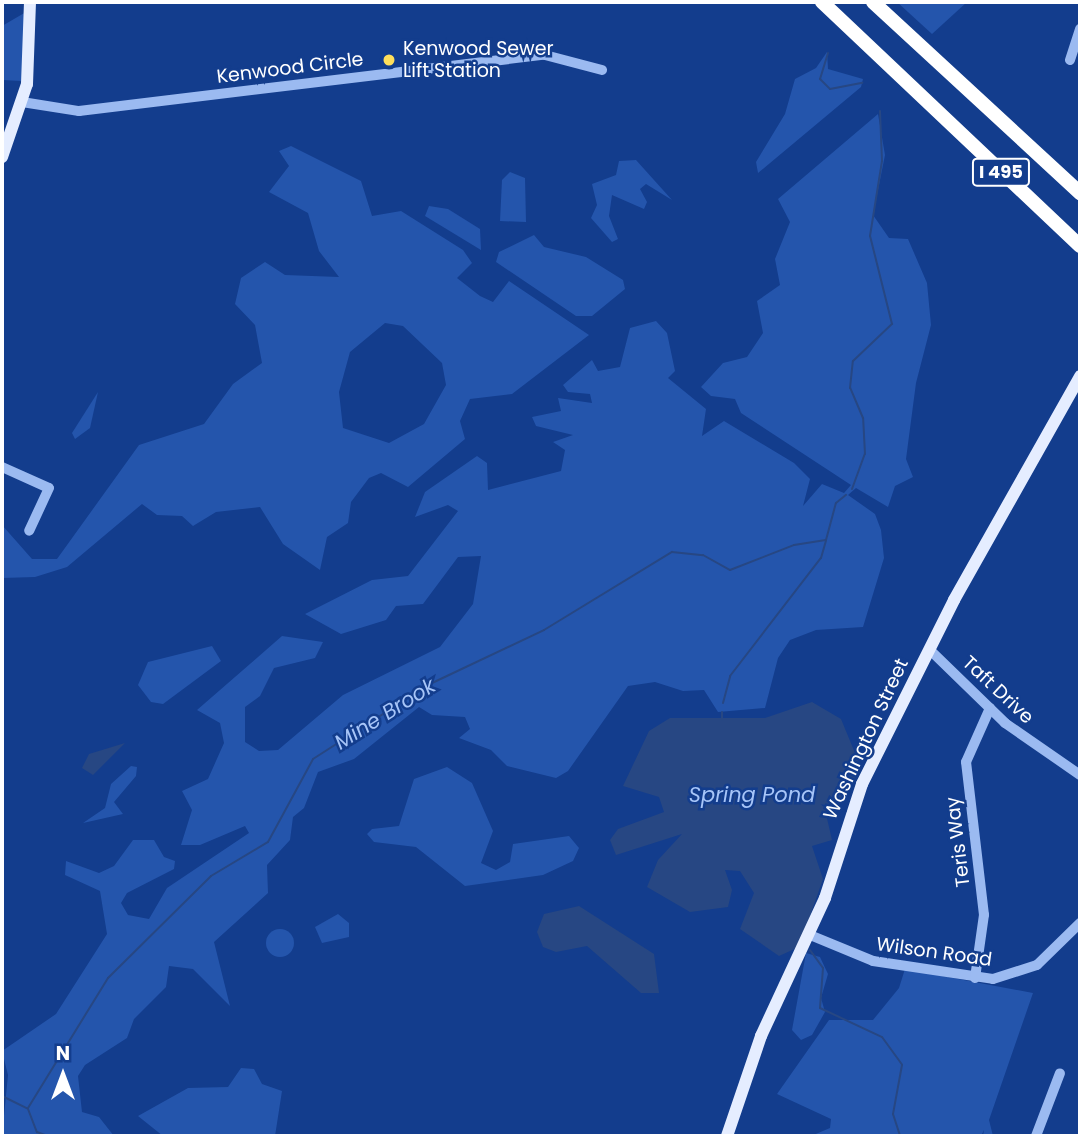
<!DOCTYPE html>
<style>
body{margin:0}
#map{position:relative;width:1082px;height:1138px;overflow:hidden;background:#133d8d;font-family:Poppins,sans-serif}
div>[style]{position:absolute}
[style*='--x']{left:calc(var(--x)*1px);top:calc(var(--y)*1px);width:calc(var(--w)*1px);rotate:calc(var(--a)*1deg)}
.green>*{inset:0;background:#2455ac}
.round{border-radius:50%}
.water>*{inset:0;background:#274783}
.stream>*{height:2px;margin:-1px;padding:0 1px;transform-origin:1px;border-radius:1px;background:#274783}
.minor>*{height:10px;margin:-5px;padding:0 5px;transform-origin:5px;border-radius:5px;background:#9bbaf1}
.major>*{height:12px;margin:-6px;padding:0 6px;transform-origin:6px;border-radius:6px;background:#e5edff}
.highway>*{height:14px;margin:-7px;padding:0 7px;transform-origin:7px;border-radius:7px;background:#fff}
.dots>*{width:19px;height:19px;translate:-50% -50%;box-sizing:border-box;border:4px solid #133d8d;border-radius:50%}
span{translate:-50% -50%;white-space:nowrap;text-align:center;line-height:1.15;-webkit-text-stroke:5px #133d8d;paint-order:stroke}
.shield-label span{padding:2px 5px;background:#133d8d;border:2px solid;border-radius:5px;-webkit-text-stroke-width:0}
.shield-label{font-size:18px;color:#fff;font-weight:700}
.poi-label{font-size:19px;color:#fff}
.left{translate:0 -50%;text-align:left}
.street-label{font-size:19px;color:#fff}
.water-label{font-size:21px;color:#a7c5f8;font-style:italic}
.frame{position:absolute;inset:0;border:4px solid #fff;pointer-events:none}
.north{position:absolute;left:28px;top:1040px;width:70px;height:70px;-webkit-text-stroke:5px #133d8d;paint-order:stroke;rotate:0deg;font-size:19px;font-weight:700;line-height:28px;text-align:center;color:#fff}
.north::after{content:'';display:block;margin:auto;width:24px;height:32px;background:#fff;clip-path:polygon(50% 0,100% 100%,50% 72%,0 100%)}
</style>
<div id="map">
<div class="green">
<i style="clip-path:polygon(897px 2px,967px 2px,932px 34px)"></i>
<i style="clip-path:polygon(26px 12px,22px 81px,2px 80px,2px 26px)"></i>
<i style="clip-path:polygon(827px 52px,828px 69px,863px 79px,861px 87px,758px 173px,756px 162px,785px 114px,795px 79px,816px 68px)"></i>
<i style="clip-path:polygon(878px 114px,885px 155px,873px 215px,889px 238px,908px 239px,927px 283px,931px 325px,916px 383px,906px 459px,913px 477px,895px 486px,888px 507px,856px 488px,848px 495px,875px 514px,881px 530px,884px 558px,863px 627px,816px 630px,790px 640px,778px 658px,765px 708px,718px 712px,704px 690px,683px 691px,655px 682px,628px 686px,568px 771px,556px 778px,507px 766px,491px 750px,459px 738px,470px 729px,465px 717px,432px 715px,419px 707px,354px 759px,318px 772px,304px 808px,293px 817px,290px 840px,267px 865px,268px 893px,214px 942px,230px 1006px,193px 969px,169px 966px,166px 987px,134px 1019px,127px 1038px,85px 1065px,78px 1076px,82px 1112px,99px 1117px,114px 1136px,2px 1136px,8px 1075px,2px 1051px,56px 1014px,107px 934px,100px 891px,65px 875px,66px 861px,99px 873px,114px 866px,133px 840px,154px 840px,164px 857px,175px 861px,174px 869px,127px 893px,121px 903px,128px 915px,149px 919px,167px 888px,249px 833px,245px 826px,200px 845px,181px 845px,192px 810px,182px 791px,208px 779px,224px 743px,220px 723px,197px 710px,282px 636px,323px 642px,315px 658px,274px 668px,260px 696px,245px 707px,245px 742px,259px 751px,278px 750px,343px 695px,440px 647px,473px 604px,481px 556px,458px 557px,423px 604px,396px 606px,386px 620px,341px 634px,305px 614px,372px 580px,408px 576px,458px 511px,448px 505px,415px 517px,425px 492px,477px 456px,487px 463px,488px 490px,561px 471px,565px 450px,553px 442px,573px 435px,536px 426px,532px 417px,561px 411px,558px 398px,592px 403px,590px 394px,568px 392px,563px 385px,592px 360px,598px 371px,620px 367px,630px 328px,656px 321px,667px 333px,675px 371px,668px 378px,706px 409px,702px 436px,724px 421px,794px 463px,810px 479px,803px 506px,822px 484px,844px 493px,851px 485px,741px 413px,735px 399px,711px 396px,701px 387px,723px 363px,747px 357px,763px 333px,757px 301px,780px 285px,775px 259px,790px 222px,778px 199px)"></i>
<i style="clip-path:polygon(evenodd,291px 146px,361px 181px,372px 216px,401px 211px,463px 250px,472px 263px,457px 278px,480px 296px,493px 302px,509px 281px,589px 335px,512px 394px,470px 399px,460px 421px,465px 439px,408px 487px,381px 473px,369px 478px,351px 502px,348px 523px,327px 537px,320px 570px,283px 544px,260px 507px,216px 512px,193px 526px,182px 516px,157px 515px,142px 504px,67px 567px,35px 577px,2px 578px,2px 525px,32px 559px,57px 559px,139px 445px,204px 424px,233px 384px,262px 363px,255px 325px,235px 304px,241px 278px,265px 262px,285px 275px,339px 277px,319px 251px,308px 213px,269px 192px,289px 166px,279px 151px,291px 146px,385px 323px,403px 326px,442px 363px,446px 385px,424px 424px,389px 443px,343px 428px,339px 392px,350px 352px,385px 323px)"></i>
<i style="clip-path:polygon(636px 160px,672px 200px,646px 184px,640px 189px,647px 202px,644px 209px,612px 195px,609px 216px,618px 239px,612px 242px,591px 218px,597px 205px,592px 184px,616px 175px,619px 161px)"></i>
<i style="clip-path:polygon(510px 172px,525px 178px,526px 222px,500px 221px,502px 180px)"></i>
<i style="clip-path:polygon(429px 206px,448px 209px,480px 229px,481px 250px,425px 216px)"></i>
<i style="clip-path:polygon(534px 235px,544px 247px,586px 257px,623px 280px,625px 289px,592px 316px,576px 316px,496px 262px,499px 252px)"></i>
<i style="clip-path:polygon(98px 392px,90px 428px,75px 439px,72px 433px)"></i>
<i style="clip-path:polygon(212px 646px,221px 661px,163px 704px,151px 702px,138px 685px,148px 662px)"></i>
<i style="clip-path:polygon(131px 766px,137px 767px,136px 776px,114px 802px,123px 814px,83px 823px,105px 808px,111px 784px)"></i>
<i style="clip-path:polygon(447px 767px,472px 783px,493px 831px,481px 863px,496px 870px,510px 862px,513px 844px,569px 836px,579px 848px,573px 861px,543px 875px,465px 886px,416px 847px,374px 842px,367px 834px,372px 829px,399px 826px,414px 779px)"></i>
<i style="clip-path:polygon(338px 914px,349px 923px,349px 937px,322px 943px,315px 927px)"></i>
<i class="round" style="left:266px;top:929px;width:28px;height:28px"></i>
<i style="clip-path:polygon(806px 953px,820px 957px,828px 974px,821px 998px,825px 1012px,812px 1035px,801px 1040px,792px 1030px)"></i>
<i style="clip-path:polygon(905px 969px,1033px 993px,989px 1120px,993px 1136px,983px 1136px,984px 1130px,981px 1136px,811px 1136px,830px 1128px,831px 1119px,777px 1094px,829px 1020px,873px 1020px,899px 988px)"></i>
<i style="clip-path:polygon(241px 1068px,254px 1069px,262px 1084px,282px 1091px,275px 1136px,163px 1136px,138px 1116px,188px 1088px,228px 1087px)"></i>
</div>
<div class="water">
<i style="clip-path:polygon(812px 702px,841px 719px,860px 765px,851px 788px,826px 814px,832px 840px,812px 846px,823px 879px,799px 947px,779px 956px,740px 929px,754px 893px,740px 871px,725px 870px,732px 890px,728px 907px,690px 912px,647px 887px,658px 860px,682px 834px,616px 855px,610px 840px,618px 829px,664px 812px,659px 797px,623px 786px,649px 731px,670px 718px,765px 718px)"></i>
<i style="clip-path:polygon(125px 743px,93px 775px,82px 768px,89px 754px)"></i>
<i style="clip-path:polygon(579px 906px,654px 954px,659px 993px,641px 993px,587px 946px,556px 952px,543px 947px,537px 932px,544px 914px)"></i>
</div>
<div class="stream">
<i style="--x:828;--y:53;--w:27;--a:107"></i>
<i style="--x:820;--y:79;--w:14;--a:45"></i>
<i style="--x:830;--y:89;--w:33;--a:-11"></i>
<i style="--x:852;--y:489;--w:37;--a:-70"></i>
<i style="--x:865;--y:454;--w:36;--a:-93"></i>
<i style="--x:863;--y:418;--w:33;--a:-113"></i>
<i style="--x:850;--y:388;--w:27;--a:-84"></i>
<i style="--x:853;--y:361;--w:54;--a:-43.5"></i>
<i style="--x:892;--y:324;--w:91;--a:-104"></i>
<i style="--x:870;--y:236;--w:76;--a:-80.9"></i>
<i style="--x:882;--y:161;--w:50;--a:-92.3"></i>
<i style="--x:723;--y:703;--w:28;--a:-75"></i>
<i style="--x:730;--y:676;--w:149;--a:-52.4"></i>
<i style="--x:821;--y:558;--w:18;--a:-74"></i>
<i style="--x:722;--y:720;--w:8;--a:-90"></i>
<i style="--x:810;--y:950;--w:22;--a:54"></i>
<i style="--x:823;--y:968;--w:40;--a:94.3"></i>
<i style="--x:820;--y:1008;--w:68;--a:25.1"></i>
<i style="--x:882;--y:1037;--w:34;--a:54"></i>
<i style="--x:902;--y:1065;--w:50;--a:100.4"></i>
<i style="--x:893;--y:1114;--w:23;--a:72"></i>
<i style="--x:2;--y:1096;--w:28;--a:26"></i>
<i style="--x:28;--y:1108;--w:153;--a:-58.4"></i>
<i style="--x:108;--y:978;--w:145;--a:-44.7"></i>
<i style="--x:211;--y:876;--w:66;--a:-30.8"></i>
<i style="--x:268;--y:842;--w:94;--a:-61.5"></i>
<i style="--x:313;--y:759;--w:139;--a:-32.7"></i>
<i style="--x:430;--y:684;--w:126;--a:-25.3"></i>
<i style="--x:544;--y:630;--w:150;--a:-31.4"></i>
<i style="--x:672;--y:552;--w:31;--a:6"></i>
<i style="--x:703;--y:555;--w:31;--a:29"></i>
<i style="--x:730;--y:570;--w:69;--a:-21.3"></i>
<i style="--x:794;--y:545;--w:32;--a:-9"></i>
<i style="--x:826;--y:540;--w:38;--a:-75"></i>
<i style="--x:836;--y:503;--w:13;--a:-39"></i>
<i style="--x:28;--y:1109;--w:25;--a:69"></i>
<i style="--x:37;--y:1132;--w:12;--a:20"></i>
</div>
<div class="minor">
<i style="--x:1070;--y:60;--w:33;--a:-72"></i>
<i style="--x:22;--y:102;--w:58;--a:9"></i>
<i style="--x:79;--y:111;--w:469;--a:-6.9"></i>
<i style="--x:545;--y:55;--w:59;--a:14.7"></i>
<i style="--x:2;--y:467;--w:51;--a:24.1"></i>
<i style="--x:49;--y:488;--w:47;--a:114.9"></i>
<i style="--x:930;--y:650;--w:105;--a:44.2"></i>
<i style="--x:1005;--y:723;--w:91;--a:34.7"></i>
<i style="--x:810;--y:935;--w:68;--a:22.4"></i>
<i style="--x:873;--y:961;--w:121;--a:8.5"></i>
<i style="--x:993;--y:979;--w:46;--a:-17.7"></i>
<i style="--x:1037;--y:965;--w:60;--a:-44.3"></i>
<i style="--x:975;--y:978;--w:64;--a:-81.9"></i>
<i style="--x:984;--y:915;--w:154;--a:-96.7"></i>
<i style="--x:966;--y:762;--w:59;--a:-66"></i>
<i style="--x:1036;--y:1136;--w:67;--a:-69.1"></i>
</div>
<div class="major">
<i style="--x:2;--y:157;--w:77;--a:-71.1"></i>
<i style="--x:27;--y:84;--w:82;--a:-87.9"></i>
<i style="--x:727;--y:1136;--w:106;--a:-71.2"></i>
<i style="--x:761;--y:1036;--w:152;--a:-65.1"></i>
<i style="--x:825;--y:898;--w:120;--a:-72"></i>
<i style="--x:862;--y:784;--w:206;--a:-63.4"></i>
<i style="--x:954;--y:600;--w:257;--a:-60.6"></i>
</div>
<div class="highway">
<i style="--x:822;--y:2;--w:355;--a:43.4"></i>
<i style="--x:873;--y:2;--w:282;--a:42.7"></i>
</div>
<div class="dots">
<i style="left:389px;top:60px;background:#ffdf5b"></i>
</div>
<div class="shield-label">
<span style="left:1001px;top:172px">I 495</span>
</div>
<div class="poi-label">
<span class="left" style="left:403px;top:60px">Kenwood Sewer<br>Lift Station</span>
</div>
<div class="street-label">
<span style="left:290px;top:68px;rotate:-7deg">Kenwood Circle</span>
<span style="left:998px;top:690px;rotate:43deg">Taft Drive</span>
<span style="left:866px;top:739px;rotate:-65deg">Washington Street</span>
<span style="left:958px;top:842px;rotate:-97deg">Teris Way</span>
<span style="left:934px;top:952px;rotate:8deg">Wilson Road</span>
</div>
<div class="water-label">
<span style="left:385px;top:714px;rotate:-32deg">Mine Brook</span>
<span style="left:752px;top:795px">Spring Pond</span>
</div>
<div class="frame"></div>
<div class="north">N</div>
</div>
